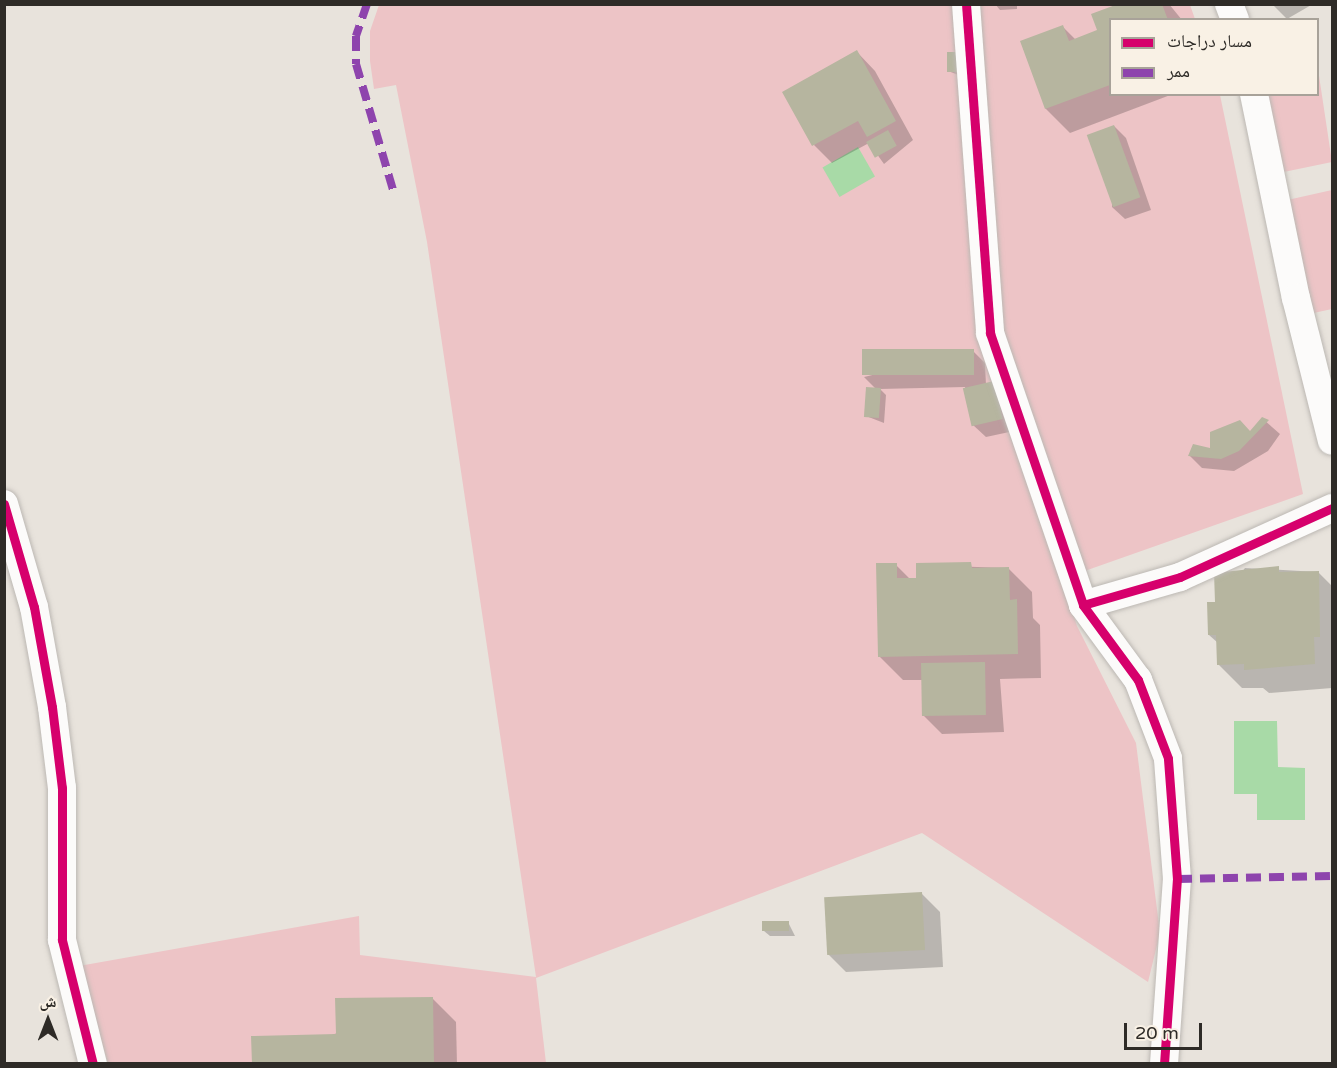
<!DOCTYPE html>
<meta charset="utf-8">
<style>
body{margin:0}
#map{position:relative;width:1337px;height:1068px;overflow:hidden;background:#e8e3dc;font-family:"Varela Round","Noto Naskh Arabic",sans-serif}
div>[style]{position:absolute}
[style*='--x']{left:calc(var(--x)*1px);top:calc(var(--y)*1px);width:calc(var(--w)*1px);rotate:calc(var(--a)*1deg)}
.green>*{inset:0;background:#edc4c6}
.water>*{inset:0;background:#a8daa7;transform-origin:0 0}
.shadow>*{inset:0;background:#0003}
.building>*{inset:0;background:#b6b59f;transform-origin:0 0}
.roads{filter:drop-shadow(0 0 2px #bcb8b3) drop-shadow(0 0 2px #bcb8b3)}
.minor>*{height:28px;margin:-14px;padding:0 14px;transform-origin:14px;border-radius:14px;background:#fcfbfa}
.quiet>*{height:8px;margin-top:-4px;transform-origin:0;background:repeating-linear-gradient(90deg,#8e44ad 0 15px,transparent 0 23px)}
.cycleway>*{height:9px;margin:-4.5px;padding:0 4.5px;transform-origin:4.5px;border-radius:4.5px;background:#d6006c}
span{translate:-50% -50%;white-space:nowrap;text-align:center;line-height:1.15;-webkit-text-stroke:4.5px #f9f1e5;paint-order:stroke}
.frame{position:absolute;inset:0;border:6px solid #2e2b27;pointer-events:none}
.legend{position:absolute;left:1109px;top:18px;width:210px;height:78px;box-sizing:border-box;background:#f9f1e5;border:2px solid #a8a299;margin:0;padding:8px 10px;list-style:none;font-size:18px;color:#2e2b27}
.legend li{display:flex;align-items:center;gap:12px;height:30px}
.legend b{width:30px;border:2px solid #a8a299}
.north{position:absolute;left:18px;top:990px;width:60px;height:60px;-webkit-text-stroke:4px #f9f1e5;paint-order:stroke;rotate:0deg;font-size:16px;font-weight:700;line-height:24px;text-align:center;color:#2e2b27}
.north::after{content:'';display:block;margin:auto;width:21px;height:27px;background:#2e2b27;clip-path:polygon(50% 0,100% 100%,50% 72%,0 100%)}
.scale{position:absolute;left:1124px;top:1023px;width:78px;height:27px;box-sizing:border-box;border:3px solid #2e2b27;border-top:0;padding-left:8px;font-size:18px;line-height:21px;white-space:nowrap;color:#2e2b27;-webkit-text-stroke:4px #f9f1e5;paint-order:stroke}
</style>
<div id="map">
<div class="green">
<i style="clip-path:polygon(379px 5px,962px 5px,983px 337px,1077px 626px,1136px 743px,1160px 933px,1148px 982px,922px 833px,536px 978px,546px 1063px,108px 1063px,79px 966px,359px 916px,360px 955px,536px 977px,427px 242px,396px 85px,374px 89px,370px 61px,370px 31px)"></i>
<i style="clip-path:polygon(973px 5px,1190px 5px,1195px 19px,1110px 20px,1110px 94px,1220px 95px,1303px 494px,1079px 573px,994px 331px)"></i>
<i style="clip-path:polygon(1318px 69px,1332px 162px,1274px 174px,1258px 95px,1318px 94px)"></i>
<i style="clip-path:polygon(1332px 190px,1332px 309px,1309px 314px,1283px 201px)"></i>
</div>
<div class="water">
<i style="left:858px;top:147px;width:34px;height:41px;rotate:60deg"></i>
<i style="clip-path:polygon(1234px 721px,1277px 721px,1278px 767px,1305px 768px,1305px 820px,1257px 820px,1257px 794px,1234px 794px)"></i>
</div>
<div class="shadow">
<i style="clip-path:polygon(995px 4px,1017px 4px,1017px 9px,1000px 10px)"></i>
<i style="clip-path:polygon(1123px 4px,1169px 4px,1182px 20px,1110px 20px,1110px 94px,1173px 94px,1070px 133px,1046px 109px,1021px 42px,1063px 27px,1076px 40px,1099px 31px)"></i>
<i style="clip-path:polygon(1272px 4px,1313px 4px,1287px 19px)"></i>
<i style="clip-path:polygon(857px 52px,875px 71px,913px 140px,884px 164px,869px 143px,832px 163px,814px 145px)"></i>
<i style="clip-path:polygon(948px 53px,964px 77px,948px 71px)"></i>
<i style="clip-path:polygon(1114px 126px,1126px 138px,1151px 210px,1125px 219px,1112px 207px)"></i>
<i style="clip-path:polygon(973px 351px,985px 363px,986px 385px,994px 383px,1014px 431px,986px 437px,973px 425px,965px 387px,880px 389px,886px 395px,884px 423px,866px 416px,876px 389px,864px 377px)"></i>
<i style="clip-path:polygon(1263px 419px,1280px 434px,1268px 451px,1234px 471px,1202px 468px,1190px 456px,1251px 433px)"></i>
<i style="clip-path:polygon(896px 565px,911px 580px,918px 580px,917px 565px,1008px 568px,1032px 592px,1033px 618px,1040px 625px,1041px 678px,1000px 679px,1004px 732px,942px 734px,923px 715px,923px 680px,903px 680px,879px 656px)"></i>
<i style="clip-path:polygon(1245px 568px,1318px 572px,1332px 586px,1332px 688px,1269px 693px,1263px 688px,1242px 688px,1218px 664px,1218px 643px,1209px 635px,1217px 603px)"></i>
<i style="clip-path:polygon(922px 894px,940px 912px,943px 967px,846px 972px,828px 954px)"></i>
<i style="clip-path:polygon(788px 922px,795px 936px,770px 936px,764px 931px)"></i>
<i style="clip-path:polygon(432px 998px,456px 1022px,457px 1064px,253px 1064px)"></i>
</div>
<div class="building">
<i style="clip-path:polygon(1118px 4px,1162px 4px,1168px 20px,1110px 20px,1110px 85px,1045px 109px,1020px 41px,1063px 25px,1069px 41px,1097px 30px,1091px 14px)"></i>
<i style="clip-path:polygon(857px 50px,896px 121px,867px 137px,858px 121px,812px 146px,782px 92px)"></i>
<i style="left:947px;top:52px;width:12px;height:20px"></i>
<i style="left:1114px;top:125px;width:77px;height:29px;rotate:70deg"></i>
<i style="left:888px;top:130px;width:18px;height:25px;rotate:61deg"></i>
<i style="left:974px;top:349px;width:26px;height:112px;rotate:90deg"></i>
<i style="left:994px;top:381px;width:39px;height:32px;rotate:77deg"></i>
<i style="left:866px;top:387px;width:15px;height:30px;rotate:4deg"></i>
<i style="clip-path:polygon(1262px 417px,1269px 420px,1239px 451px,1221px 459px,1188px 456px,1193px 444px,1210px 448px,1210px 432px,1240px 420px,1250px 431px)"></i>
<i style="clip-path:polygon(971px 562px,972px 568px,1009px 567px,1010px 600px,1017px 599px,1018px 654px,878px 657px,876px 563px,897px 563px,897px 578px,916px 578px,916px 563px)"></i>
<i style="clip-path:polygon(1279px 566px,1279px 572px,1319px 571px,1320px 637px,1314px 637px,1315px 664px,1244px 670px,1244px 664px,1217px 665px,1216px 635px,1208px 635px,1207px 602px,1215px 602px,1214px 573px)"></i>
<i style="left:985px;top:662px;width:53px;height:64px;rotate:89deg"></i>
<i style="left:922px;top:892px;width:58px;height:98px;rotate:87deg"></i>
<i style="left:762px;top:921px;width:27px;height:10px"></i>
<i style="clip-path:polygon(433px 997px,434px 1064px,252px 1064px,251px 1036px,336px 1034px,335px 998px)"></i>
</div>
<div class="roads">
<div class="minor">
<i style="--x:966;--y:4;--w:330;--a:85.8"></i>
<i style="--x:990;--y:333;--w:287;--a:71.1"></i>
<i style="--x:1229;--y:4;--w:17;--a:69"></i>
<i style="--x:1254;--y:94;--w:208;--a:78.4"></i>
<i style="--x:1296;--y:298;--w:147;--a:75.9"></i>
<i style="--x:4;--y:504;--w:107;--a:73.8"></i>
<i style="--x:34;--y:607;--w:102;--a:79.8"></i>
<i style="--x:52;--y:707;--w:82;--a:83"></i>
<i style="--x:62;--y:788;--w:152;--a:90"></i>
<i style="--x:62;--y:940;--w:128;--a:76"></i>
<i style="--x:1164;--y:1064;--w:185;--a:-86"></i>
<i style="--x:1177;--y:879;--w:121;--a:-94.3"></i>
<i style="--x:1168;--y:758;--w:84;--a:-111"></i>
<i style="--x:1138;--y:680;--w:93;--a:-126.3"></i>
<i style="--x:1083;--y:605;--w:101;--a:-16.1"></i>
<i style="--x:1180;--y:577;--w:167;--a:-24.4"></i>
</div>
</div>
<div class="quiet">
<i style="--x:367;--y:4;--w:34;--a:109"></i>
<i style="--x:356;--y:36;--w:28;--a:90"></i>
<i style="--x:356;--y:64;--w:134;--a:73.6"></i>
<i style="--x:1177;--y:879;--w:155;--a:-1.1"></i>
</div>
<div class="cycleway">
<i style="--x:966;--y:4;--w:330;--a:85.8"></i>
<i style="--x:990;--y:333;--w:287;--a:71.1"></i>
<i style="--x:4;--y:504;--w:107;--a:73.8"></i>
<i style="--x:34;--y:607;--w:102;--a:79.8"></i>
<i style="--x:52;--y:707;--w:82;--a:83"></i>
<i style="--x:62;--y:788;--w:152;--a:90"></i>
<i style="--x:62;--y:940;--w:128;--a:76"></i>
<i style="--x:1164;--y:1064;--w:185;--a:-86"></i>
<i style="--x:1177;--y:879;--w:121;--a:-94.3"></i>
<i style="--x:1168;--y:758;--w:84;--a:-111"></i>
<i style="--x:1138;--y:680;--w:93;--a:-126.3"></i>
<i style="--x:1083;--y:605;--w:101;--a:-16.1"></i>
<i style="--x:1180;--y:577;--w:167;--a:-24.4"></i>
</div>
<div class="frame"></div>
<ul class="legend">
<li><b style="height:8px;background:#d6006c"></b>مسار دراجات</li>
<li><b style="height:8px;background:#8e44ad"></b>ممر</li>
</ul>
<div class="north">ش</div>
<div class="scale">20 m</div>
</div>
